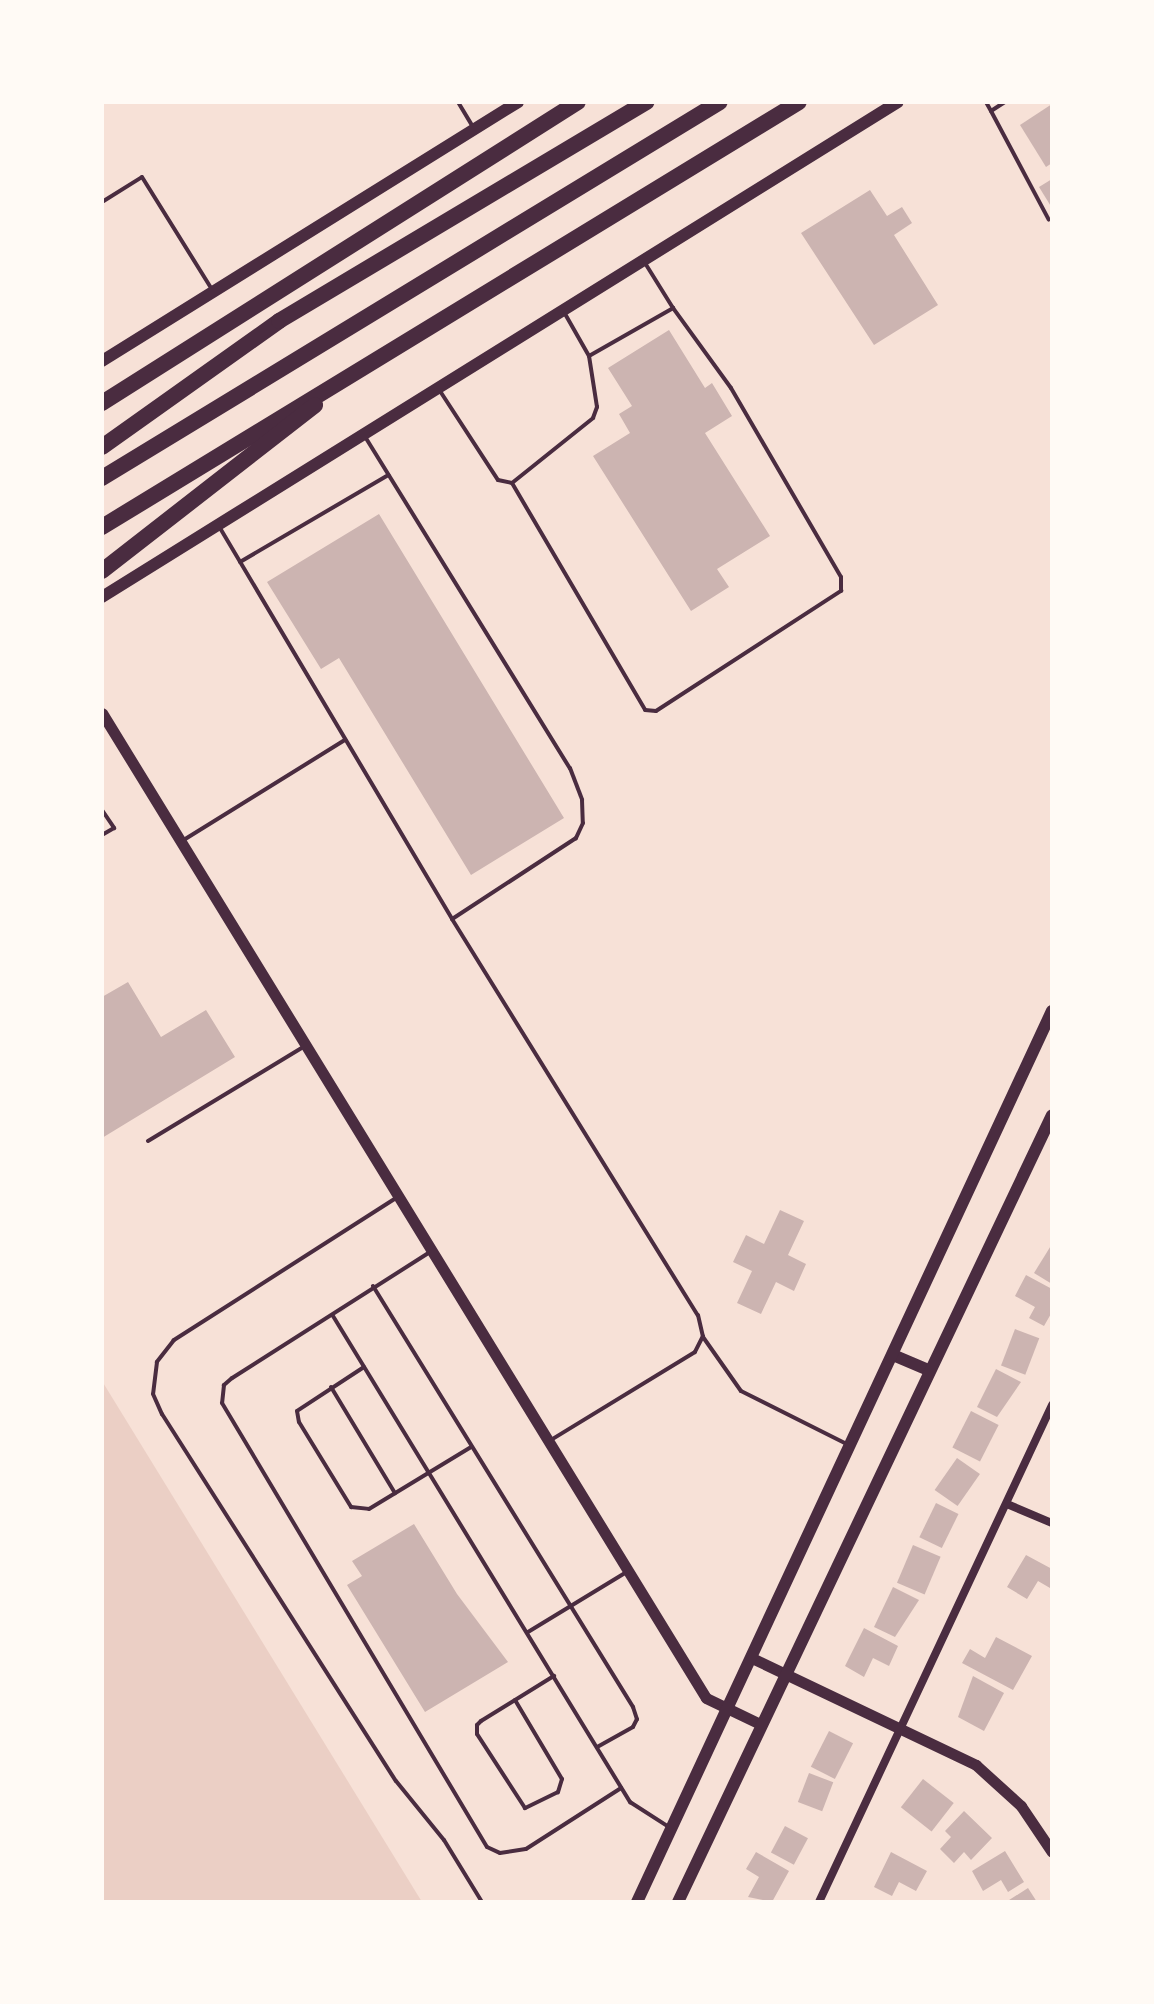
<!DOCTYPE html>
<style>
body{margin:0}
#map{position:relative;width:1154px;height:2004px;overflow:hidden;background:#f7e1d7;font-family:"Exo 2",sans-serif}
div>[style]{position:absolute}
[style*='--x']{left:calc(var(--x)*1px);top:calc(var(--y)*1px);width:calc(var(--w)*1px);rotate:calc(var(--a)*1deg)}
.green>*{inset:0;background:#ebcfc5}
.building>*{inset:0;background:#ccb4b1;transform-origin:0 0}
.service>*{height:4px;margin:-2px;padding:0 2px;transform-origin:2px;border-radius:2px;background:#4a2c40}
.minor>*{height:8px;margin:-4px;padding:0 4px;transform-origin:4px;border-radius:4px;background:#4a2c40}
.tertiary>*{height:11px;margin:-5.5px;padding:0 5.5px;transform-origin:5.5px;border-radius:5.5px;background:#4a2c40}
.secondary>*{height:12px;margin:-6px;padding:0 6px;transform-origin:6px;border-radius:6px;background:#4a2c40}
.motorway>*{height:16px;margin:-8px;padding:0 8px;transform-origin:8px;border-radius:8px;background:#4a2c40}
span{translate:-50% -50%;white-space:nowrap;text-align:center;line-height:1.15;-webkit-text-stroke:8px #fffaf5;paint-order:stroke}
.frame{position:absolute;inset:0;border:104px solid #fffaf5;pointer-events:none}
</style>
<div id="map">
<div class="green">
<i style="clip-path:polygon(102px 1381px,422px 1902px,102px 1902px)"></i>
</div>
<div class="building">
<i style="clip-path:polygon(1052px 104px,1052px 163px,1046px 167px,1020px 125px)"></i>
<i style="clip-path:polygon(1052px 179px,1052px 208px,1039px 187px)"></i>
<i style="clip-path:polygon(870px 190px,887px 216px,902px 207px,912px 223px,894px 235px,938px 305px,874px 345px,801px 233px)"></i>
<i style="clip-path:polygon(669px 330px,705px 388px,712px 383px,732px 416px,705px 433px,770px 536px,717px 569px,729px 587px,691px 611px,593px 456px,630px 433px,619px 414px,632px 406px,608px 368px)"></i>
<i style="clip-path:polygon(379px 514px,564px 818px,471px 875px,339px 658px,321px 669px,267px 582px)"></i>
<i style="clip-path:polygon(128px 982px,161px 1037px,206px 1010px,235px 1057px,102px 1138px,102px 997px)"></i>
<i style="clip-path:polygon(780px 1210px,804px 1221px,788px 1255px,806px 1264px,794px 1291px,776px 1282px,761px 1314px,737px 1303px,752px 1271px,733px 1262px,746px 1235px,764px 1244px)"></i>
<i style="clip-path:polygon(1052px 1244px,1052px 1284px,1034px 1273px)"></i>
<i style="clip-path:polygon(1026px 1275px,1052px 1289px,1052px 1312px,1044px 1326px,1029px 1318px,1035px 1307px,1015px 1296px)"></i>
<i style="left:1015px;top:1329px;width:26px;height:39px;rotate:21deg"></i>
<i style="clip-path:polygon(996px 1369px,1021px 1382px,997px 1417px,977px 1407px)"></i>
<i style="left:971px;top:1411px;width:31px;height:41px;rotate:27deg"></i>
<i style="left:957px;top:1458px;width:28px;height:39px;rotate:35deg"></i>
<i style="left:936px;top:1503px;width:25px;height:38px;rotate:26deg"></i>
<i style="clip-path:polygon(414px 1524px,457px 1594px,508px 1662px,425px 1712px,347px 1585px,362px 1576px,352px 1561px)"></i>
<i style="left:913px;top:1545px;width:30px;height:41px;rotate:23deg"></i>
<i style="clip-path:polygon(1026px 1555px,1052px 1569px,1050px 1588px,1038px 1581px,1027px 1599px,1007px 1587px)"></i>
<i style="clip-path:polygon(893px 1587px,919px 1600px,895px 1637px,874px 1627px)"></i>
<i style="clip-path:polygon(864px 1628px,898px 1646px,889px 1666px,873px 1658px,864px 1677px,845px 1666px)"></i>
<i style="clip-path:polygon(996px 1637px,1032px 1656px,1013px 1690px,962px 1663px,970px 1649px,985px 1658px)"></i>
<i style="clip-path:polygon(973px 1676px,1004px 1693px,984px 1731px,958px 1717px)"></i>
<i style="left:829px;top:1731px;width:27px;height:40px;rotate:27deg"></i>
<i style="left:809px;top:1773px;width:26px;height:31px;rotate:21deg"></i>
<i style="left:923px;top:1779px;width:39px;height:36px;rotate:38deg"></i>
<i style="clip-path:polygon(964px 1811px,992px 1838px,971px 1860px,964px 1852px,954px 1863px,940px 1849px,951px 1837px,945px 1831px)"></i>
<i style="left:785px;top:1826px;width:26px;height:30px;rotate:28deg"></i>
<i style="clip-path:polygon(1005px 1851px,1024px 1882px,1008px 1892px,1001px 1880px,983px 1891px,972px 1871px)"></i>
<i style="clip-path:polygon(756px 1852px,789px 1871px,772px 1902px,748px 1897px,759px 1877px,746px 1869px)"></i>
<i style="clip-path:polygon(891px 1852px,927px 1871px,916px 1891px,899px 1882px,892px 1896px,874px 1887px)"></i>
<i style="clip-path:polygon(1028px 1888px,1037px 1902px,1006px 1902px)"></i>
</div>
<div class="service">
<i style="--x:458;--y:102;--w:29;--a:59"></i>
<i style="--x:986;--y:102;--w:10;--a:61"></i>
<i style="--x:991;--y:111;--w:17;--a:-33"></i>
<i style="--x:991;--y:111;--w:123;--a:62"></i>
<i style="--x:102;--y:202;--w:47;--a:-32"></i>
<i style="--x:142;--y:177;--w:131;--a:58.1"></i>
<i style="--x:589;--y:356;--w:97;--a:-29.7"></i>
<i style="--x:673;--y:308;--w:53;--a:-121.9"></i>
<i style="--x:440;--y:391;--w:106;--a:56.9"></i>
<i style="--x:498;--y:480;--w:14;--a:12"></i>
<i style="--x:512;--y:483;--w:104;--a:-38.7"></i>
<i style="--x:593;--y:418;--w:12;--a:-70"></i>
<i style="--x:597;--y:407;--w:52;--a:-98.9"></i>
<i style="--x:589;--y:356;--w:51;--a:-119.6"></i>
<i style="--x:364;--y:435;--w:392;--a:58.3"></i>
<i style="--x:570;--y:768;--w:34;--a:69"></i>
<i style="--x:582;--y:800;--w:23;--a:88"></i>
<i style="--x:583;--y:823;--w:17;--a:115"></i>
<i style="--x:576;--y:838;--w:148;--a:146.8"></i>
<i style="--x:512;--y:483;--w:263;--a:59.6"></i>
<i style="--x:645;--y:710;--w:11;--a:5"></i>
<i style="--x:656;--y:711;--w:221;--a:-33"></i>
<i style="--x:841;--y:591;--w:14;--a:-90"></i>
<i style="--x:841;--y:577;--w:219;--a:-120.2"></i>
<i style="--x:731;--y:388;--w:99;--a:-125.9"></i>
<i style="--x:220;--y:528;--w:455;--a:59.3"></i>
<i style="--x:452;--y:919;--w:466;--a:58.2"></i>
<i style="--x:698;--y:1315;--w:22;--a:77"></i>
<i style="--x:703;--y:1336;--w:18;--a:117"></i>
<i style="--x:695;--y:1352;--w:171;--a:148.6"></i>
<i style="--x:240;--y:562;--w:172;--a:-30.4"></i>
<i style="--x:102;--y:810;--w:22;--a:56"></i>
<i style="--x:114;--y:828;--w:14;--a:150"></i>
<i style="--x:182;--y:841;--w:192;--a:-31.8"></i>
<i style="--x:148;--y:1141;--w:181;--a:-31.2"></i>
<i style="--x:396;--y:1198;--w:264;--a:147.4"></i>
<i style="--x:174;--y:1340;--w:28;--a:128"></i>
<i style="--x:157;--y:1362;--w:32;--a:97"></i>
<i style="--x:153;--y:1394;--w:22;--a:66"></i>
<i style="--x:162;--y:1414;--w:435;--a:57.5"></i>
<i style="--x:396;--y:1781;--w:76;--a:50.9"></i>
<i style="--x:444;--y:1840;--w:73;--a:58.5"></i>
<i style="--x:430;--y:1252;--w:235;--a:147.5"></i>
<i style="--x:232;--y:1378;--w:11;--a:139"></i>
<i style="--x:224;--y:1385;--w:18;--a:96"></i>
<i style="--x:222;--y:1403;--w:517;--a:59.17"></i>
<i style="--x:487;--y:1847;--w:14;--a:25"></i>
<i style="--x:500;--y:1853;--w:26;--a:-9"></i>
<i style="--x:526;--y:1849;--w:113;--a:-32.7"></i>
<i style="--x:373;--y:1286;--w:495;--a:58.3"></i>
<i style="--x:633;--y:1707;--w:13;--a:72"></i>
<i style="--x:637;--y:1719;--w:9;--a:117"></i>
<i style="--x:633;--y:1727;--w:41;--a:150.9"></i>
<i style="--x:333;--y:1316;--w:570;--a:58.57"></i>
<i style="--x:630;--y:1802;--w:46;--a:32.7"></i>
<i style="--x:703;--y:1337;--w:66;--a:54.9"></i>
<i style="--x:741;--y:1391;--w:121;--a:26.6"></i>
<i style="--x:364;--y:1367;--w:80;--a:146.7"></i>
<i style="--x:297;--y:1411;--w:11;--a:80"></i>
<i style="--x:299;--y:1422;--w:100;--a:58.5"></i>
<i style="--x:351;--y:1507;--w:18;--a:6"></i>
<i style="--x:369;--y:1509;--w:119;--a:-31.3"></i>
<i style="--x:331;--y:1387;--w:124;--a:58.9"></i>
<i style="--x:528;--y:1632;--w:114;--a:-31.3"></i>
<i style="--x:515;--y:1700;--w:92;--a:59.3"></i>
<i style="--x:562;--y:1779;--w:14;--a:107"></i>
<i style="--x:558;--y:1792;--w:37;--a:154"></i>
<i style="--x:525;--y:1808;--w:88;--a:-123"></i>
<i style="--x:477;--y:1734;--w:9;--a:-90"></i>
<i style="--x:477;--y:1725;--w:6;--a:-45"></i>
<i style="--x:481;--y:1721;--w:86;--a:-31.7"></i>
</div>
<div class="minor">
<i style="--x:1007;--y:1504;--w:49;--a:22.9"></i>
<i style="--x:819;--y:1902;--w:549;--a:-64.88"></i>
</div>
<div class="tertiary">
<i style="--x:102;--y:713;--w:1155;--a:58.48"></i>
<i style="--x:706;--y:1698;--w:58;--a:25.7"></i>
<i style="--x:754;--y:1659;--w:246;--a:25.5"></i>
<i style="--x:976;--y:1765;--w:61;--a:42.3"></i>
<i style="--x:1021;--y:1806;--w:55;--a:56"></i>
</div>
<div class="secondary">
<i style="--x:102;--y:361;--w:490;--a:-31.9"></i>
<i style="--x:102;--y:597;--w:937;--a:-31.88"></i>
<i style="--x:893;--y:1355;--w:39;--a:23"></i>
<i style="--x:637;--y:1902;--w:983;--a:-65.03"></i>
<i style="--x:678;--y:1902;--w:871;--a:-64.58"></i>
</div>
<div class="motorway">
<i style="--x:102;--y:403;--w:563;--a:-32.31"></i>
<i style="--x:102;--y:447;--w:217;--a:-35.4"></i>
<i style="--x:279;--y:321;--w:428;--a:-30.8"></i>
<i style="--x:102;--y:478;--w:723;--a:-31.32"></i>
<i style="--x:102;--y:527;--w:816;--a:-31.37"></i>
<i style="--x:102;--y:571;--w:270;--a:-37.9"></i>
</div>
<div class="frame"></div>
</div>
